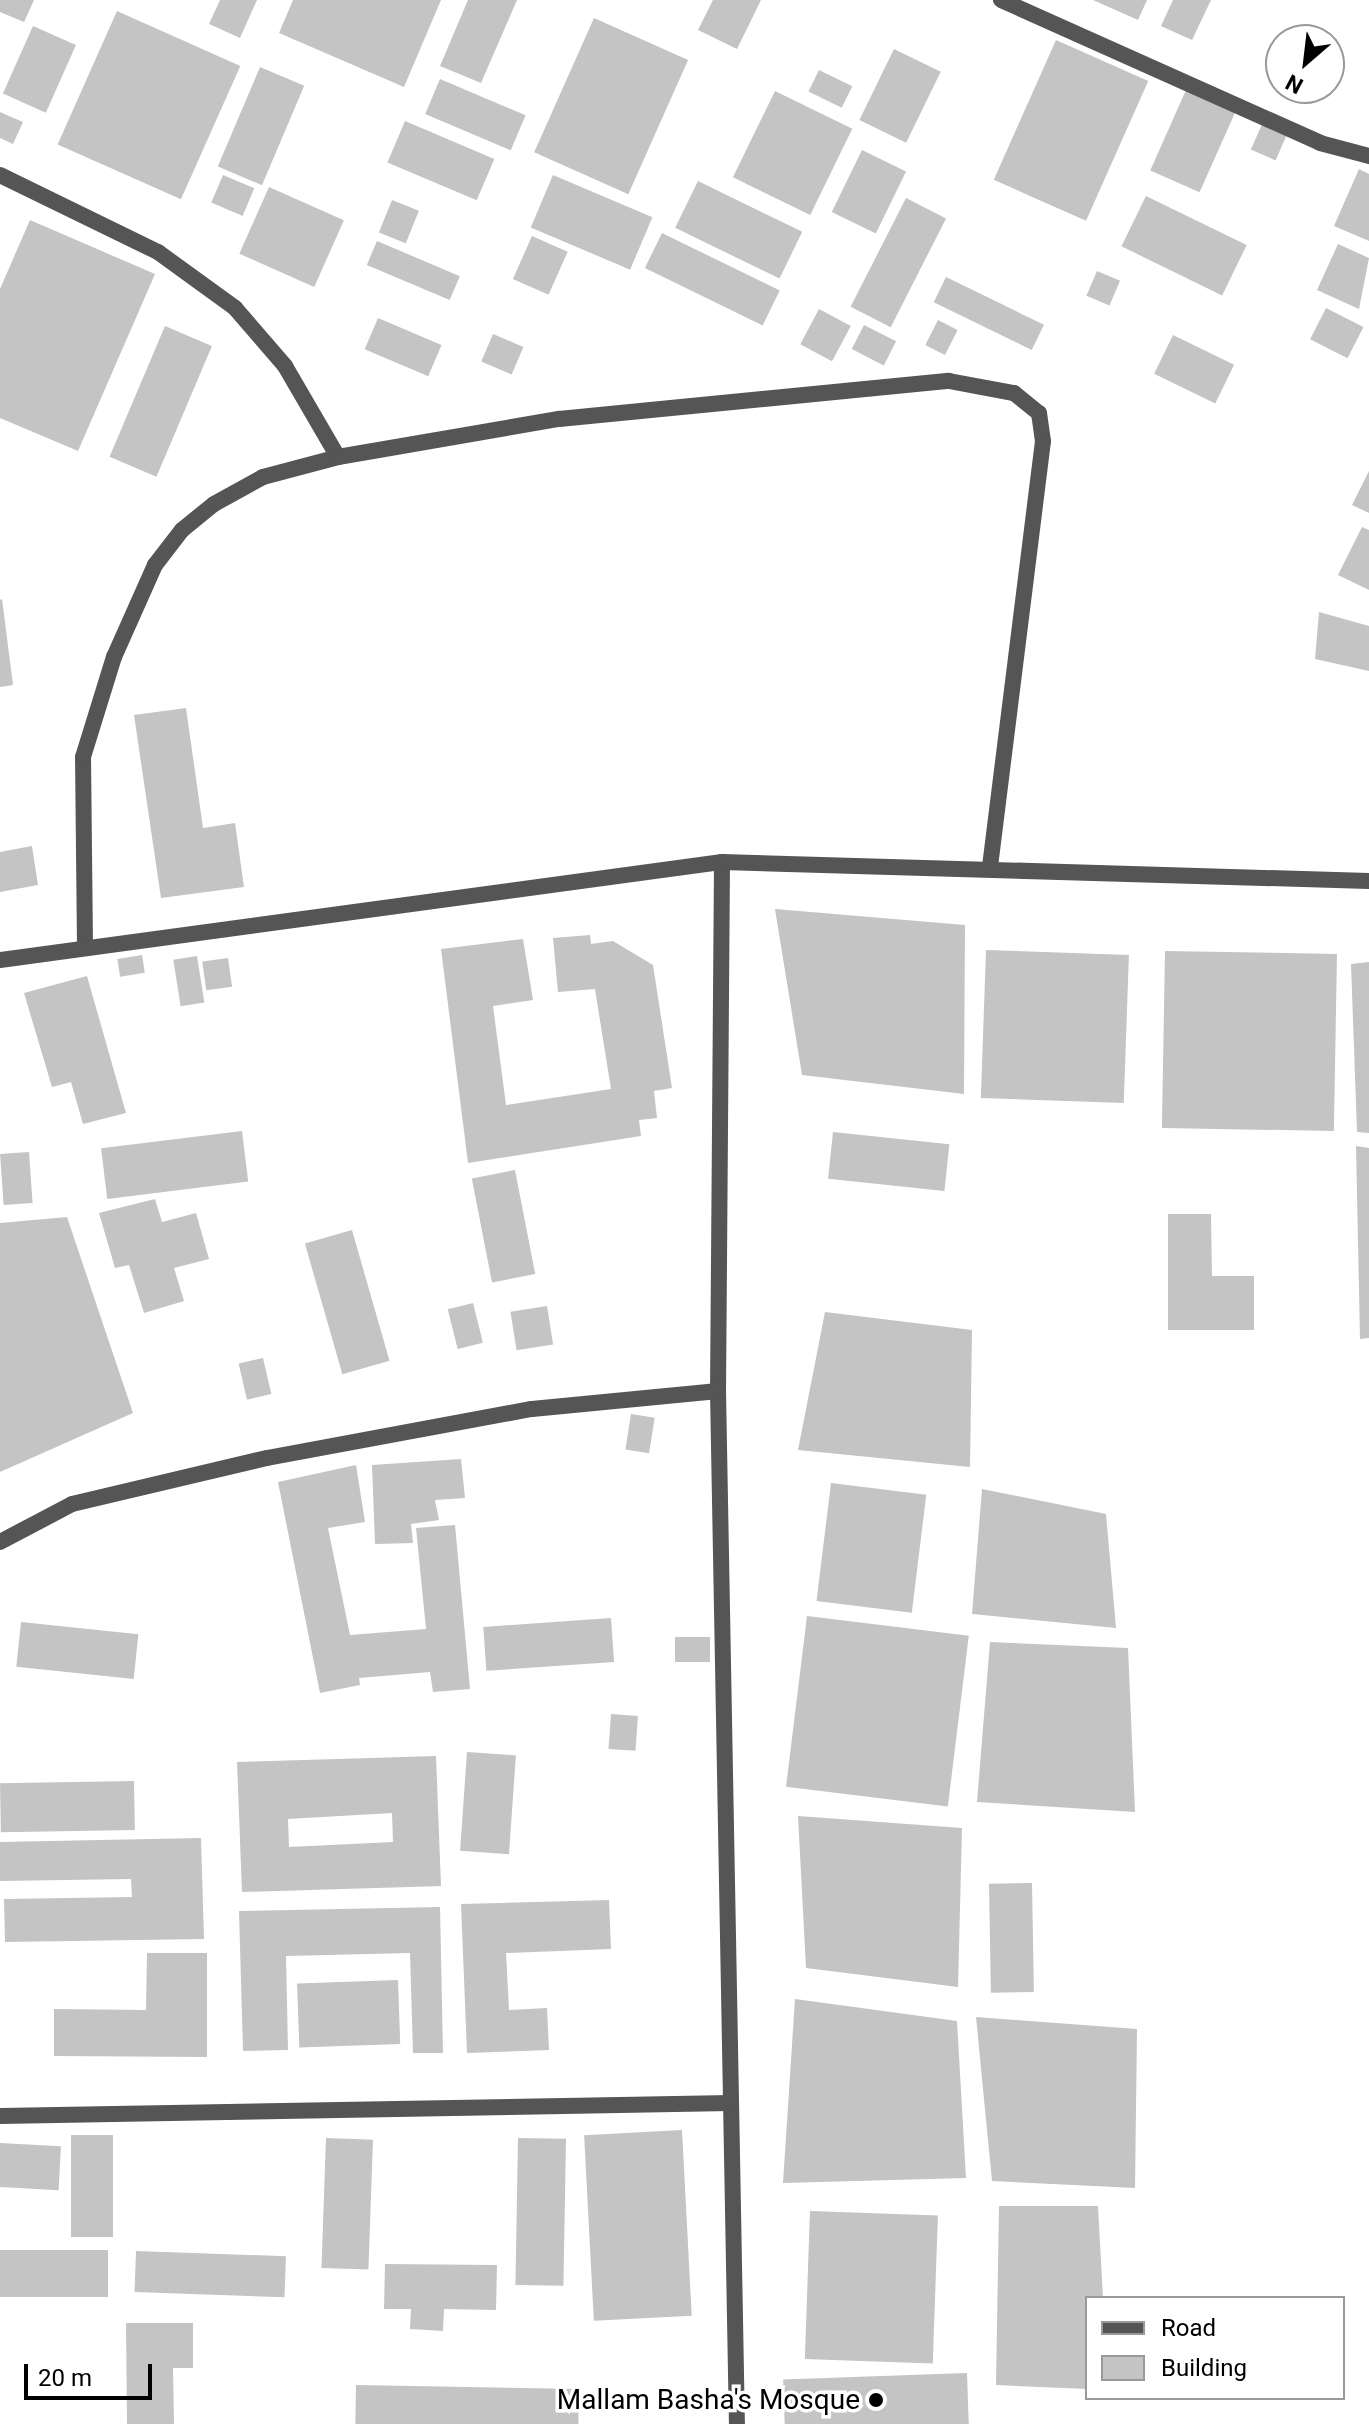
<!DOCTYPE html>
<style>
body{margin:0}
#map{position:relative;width:1369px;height:2424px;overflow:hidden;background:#fff;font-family:Roboto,sans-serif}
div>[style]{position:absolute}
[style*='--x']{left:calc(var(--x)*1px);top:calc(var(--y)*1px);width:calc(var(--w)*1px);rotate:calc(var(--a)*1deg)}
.building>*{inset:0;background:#c4c4c4;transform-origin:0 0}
.minor>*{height:16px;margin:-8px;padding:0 8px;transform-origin:8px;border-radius:8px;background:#555}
.dots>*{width:22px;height:22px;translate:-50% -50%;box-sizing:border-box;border:4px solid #fff;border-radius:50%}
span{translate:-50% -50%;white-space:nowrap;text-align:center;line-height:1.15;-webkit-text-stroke:7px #fff;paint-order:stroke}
.poi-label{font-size:28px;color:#000}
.right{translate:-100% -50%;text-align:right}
.legend{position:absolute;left:1085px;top:2296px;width:260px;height:104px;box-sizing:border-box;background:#fff;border:2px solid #999;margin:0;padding:10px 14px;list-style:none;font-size:24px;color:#000}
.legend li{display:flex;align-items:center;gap:16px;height:40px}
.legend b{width:40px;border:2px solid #999}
.north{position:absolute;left:1265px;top:24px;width:80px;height:80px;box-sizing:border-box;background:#fff;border:2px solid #999;border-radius:50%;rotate:208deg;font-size:22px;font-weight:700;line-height:32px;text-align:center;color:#000}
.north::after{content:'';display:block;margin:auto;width:28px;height:36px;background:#000;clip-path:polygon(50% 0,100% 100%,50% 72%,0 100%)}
.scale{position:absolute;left:24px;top:2364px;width:128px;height:36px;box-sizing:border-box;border:4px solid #000;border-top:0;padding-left:10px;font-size:24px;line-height:28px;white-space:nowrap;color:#000;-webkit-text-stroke:6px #fff;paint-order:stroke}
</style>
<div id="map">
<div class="building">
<i style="clip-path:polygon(0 0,34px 0,24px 22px,0 12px)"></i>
<i style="clip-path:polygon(220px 0,257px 0,240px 38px,209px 24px)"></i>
<i style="clip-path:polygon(293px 0,441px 0,404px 87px,279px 33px)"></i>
<i style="clip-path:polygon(468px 0,517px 0,481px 83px,440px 66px)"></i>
<i style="clip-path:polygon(713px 0,761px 0,737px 49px,698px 30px)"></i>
<i style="clip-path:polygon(1093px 0,1147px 0,1138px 20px)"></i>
<i style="clip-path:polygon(1173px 0,1211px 0,1192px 40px,1161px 26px)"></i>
<i style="left:117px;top:11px;width:135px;height:146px;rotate:24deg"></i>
<i style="left:594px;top:18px;width:103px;height:147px;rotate:24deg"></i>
<i style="left:33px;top:26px;width:47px;height:74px;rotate:24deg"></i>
<i style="left:1056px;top:40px;width:101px;height:153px;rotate:24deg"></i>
<i style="left:894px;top:49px;width:52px;height:79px;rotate:26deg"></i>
<i style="left:260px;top:67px;width:48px;height:108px;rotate:23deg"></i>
<i style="left:819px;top:70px;width:37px;height:24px;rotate:26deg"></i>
<i style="left:440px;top:79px;width:93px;height:38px;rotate:23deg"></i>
<i style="left:1186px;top:90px;width:54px;height:88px;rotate:24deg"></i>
<i style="left:775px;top:91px;width:86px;height:96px;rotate:26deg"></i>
<i style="clip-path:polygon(0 112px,23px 122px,13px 144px,0 138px)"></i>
<i style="left:405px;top:121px;width:97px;height:45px;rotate:23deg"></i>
<i style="left:1263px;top:122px;width:27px;height:30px;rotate:24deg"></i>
<i style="left:862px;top:150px;width:49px;height:69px;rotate:26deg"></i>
<i style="clip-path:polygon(1359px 169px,1369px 174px,1369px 241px,1334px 226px)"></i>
<i style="left:223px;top:175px;width:34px;height:30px;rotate:23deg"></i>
<i style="left:553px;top:175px;width:108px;height:57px;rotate:23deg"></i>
<i style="left:698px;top:181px;width:116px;height:52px;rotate:26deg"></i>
<i style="left:269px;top:187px;width:82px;height:73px;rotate:24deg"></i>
<i style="left:1146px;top:196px;width:112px;height:56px;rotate:26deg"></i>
<i style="left:906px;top:198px;width:45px;height:122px;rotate:27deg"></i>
<i style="left:392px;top:200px;width:29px;height:35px;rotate:22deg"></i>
<i style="clip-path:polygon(30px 220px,155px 274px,78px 451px,0 418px,0 289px)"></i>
<i style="left:662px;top:233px;width:131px;height:39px;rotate:26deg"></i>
<i style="left:532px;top:236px;width:39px;height:47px;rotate:24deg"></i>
<i style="left:377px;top:241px;width:90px;height:26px;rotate:23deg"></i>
<i style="clip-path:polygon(1338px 244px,1369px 258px,1359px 309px,1317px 290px)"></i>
<i style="left:1097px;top:271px;width:25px;height:27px;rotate:23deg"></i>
<i style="left:946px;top:277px;width:109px;height:28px;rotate:26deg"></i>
<i style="left:1326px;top:308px;width:42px;height:35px;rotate:27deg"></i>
<i style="left:819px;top:309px;width:36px;height:40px;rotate:28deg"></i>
<i style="left:378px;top:318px;width:69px;height:34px;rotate:23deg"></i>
<i style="left:938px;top:320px;width:22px;height:28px;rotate:27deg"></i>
<i style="left:864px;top:325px;width:36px;height:27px;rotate:27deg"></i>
<i style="left:165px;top:326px;width:51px;height:142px;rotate:23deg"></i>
<i style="left:493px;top:334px;width:33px;height:30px;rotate:23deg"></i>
<i style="left:1173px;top:335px;width:68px;height:43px;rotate:26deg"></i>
<i style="clip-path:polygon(1369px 471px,1369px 513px,1352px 505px)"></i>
<i style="clip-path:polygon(1362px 527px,1369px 530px,1369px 590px,1338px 575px)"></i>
<i style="clip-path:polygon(2px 599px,13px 685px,0 687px,0 600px)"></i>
<i style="clip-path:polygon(1319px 612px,1369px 626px,1369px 671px,1315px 659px)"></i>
<i style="clip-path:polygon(186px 708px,203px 828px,235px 823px,244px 887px,161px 898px,134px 715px)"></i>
<i style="clip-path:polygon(32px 846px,38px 885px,0 892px,0 852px)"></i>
<i style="clip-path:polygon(775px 909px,965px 925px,964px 1094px,802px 1075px)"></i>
<i style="clip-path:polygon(590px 935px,591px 944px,613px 941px,653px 965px,672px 1088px,654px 1091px,657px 1118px,639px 1120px,641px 1136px,468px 1163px,441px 949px,523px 939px,533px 1000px,493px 1006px,506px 1105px,611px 1089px,595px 989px,558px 992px,553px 938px)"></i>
<i style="left:986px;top:950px;width:143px;height:148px;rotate:2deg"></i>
<i style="left:1165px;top:951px;width:172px;height:177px;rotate:1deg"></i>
<i style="left:142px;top:955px;width:18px;height:25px;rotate:81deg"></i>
<i style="left:197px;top:956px;width:47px;height:24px;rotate:81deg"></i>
<i style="left:228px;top:958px;width:29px;height:26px;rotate:82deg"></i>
<i style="clip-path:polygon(1369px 962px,1369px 1133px,1357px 1132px,1351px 964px)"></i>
<i style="clip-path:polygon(87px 976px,126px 1113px,83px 1124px,71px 1082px,52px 1087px,24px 993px)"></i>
<i style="left:242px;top:1131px;width:51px;height:142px;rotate:83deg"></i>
<i style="left:833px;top:1132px;width:117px;height:47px;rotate:6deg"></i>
<i style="clip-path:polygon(1356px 1146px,1369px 1148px,1369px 1338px,1360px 1339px)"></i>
<i style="left:29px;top:1152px;width:51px;height:29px;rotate:86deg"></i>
<i style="left:515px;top:1170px;width:106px;height:44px;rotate:79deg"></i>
<i style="clip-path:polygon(155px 1199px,162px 1222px,196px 1213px,209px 1259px,174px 1268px,184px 1301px,144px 1313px,129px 1265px,115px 1268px,99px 1213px)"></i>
<i style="clip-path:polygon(1168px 1214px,1211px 1214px,1212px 1276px,1254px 1276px,1254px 1330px,1168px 1330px)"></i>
<i style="clip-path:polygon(67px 1217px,133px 1413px,0 1472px,0 1223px)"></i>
<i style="left:352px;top:1230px;width:136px;height:49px;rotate:74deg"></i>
<i style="left:473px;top:1303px;width:41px;height:26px;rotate:76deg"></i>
<i style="left:547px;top:1306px;width:39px;height:37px;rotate:81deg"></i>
<i style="clip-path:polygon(825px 1312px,972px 1330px,970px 1467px,798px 1450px)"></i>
<i style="left:263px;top:1358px;width:37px;height:25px;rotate:77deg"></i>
<i style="left:631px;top:1414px;width:24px;height:36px;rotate:9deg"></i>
<i style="clip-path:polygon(461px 1459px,465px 1498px,435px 1500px,439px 1520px,411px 1524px,413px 1543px,375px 1544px,372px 1465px)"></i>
<i style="clip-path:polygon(356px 1465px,365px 1522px,328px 1528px,350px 1635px,426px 1629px,416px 1528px,455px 1525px,470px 1689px,433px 1692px,430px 1672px,359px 1678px,360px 1685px,320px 1693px,278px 1482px)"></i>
<i style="left:831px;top:1483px;width:96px;height:119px;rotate:7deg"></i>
<i style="clip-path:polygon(982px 1489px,1106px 1514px,1116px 1628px,972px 1614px)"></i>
<i style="left:807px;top:1616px;width:163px;height:172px;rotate:7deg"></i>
<i style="left:611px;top:1618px;width:44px;height:128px;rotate:86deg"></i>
<i style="left:21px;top:1622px;width:118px;height:45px;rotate:6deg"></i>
<i style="left:710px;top:1637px;width:25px;height:35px;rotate:90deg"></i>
<i style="clip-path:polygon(990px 1642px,1128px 1648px,1135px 1812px,977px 1802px)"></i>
<i style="left:611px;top:1714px;width:27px;height:35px;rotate:4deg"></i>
<i style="left:467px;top:1752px;width:49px;height:99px;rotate:4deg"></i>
<i style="clip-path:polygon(evenodd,436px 1756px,441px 1886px,242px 1892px,237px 1762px,436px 1756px,392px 1813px,393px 1842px,289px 1847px,288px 1819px,392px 1813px)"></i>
<i style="left:134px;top:1781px;width:49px;height:134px;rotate:89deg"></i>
<i style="clip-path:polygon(798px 1816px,962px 1828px,958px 1987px,806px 1968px)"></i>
<i style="clip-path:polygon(201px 1838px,204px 1939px,5px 1942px,4px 1899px,132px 1897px,131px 1879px,0 1881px,0 1842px)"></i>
<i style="left:1032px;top:1883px;width:109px;height:43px;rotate:89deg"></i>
<i style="clip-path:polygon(609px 1900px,611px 1949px,506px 1953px,509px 2010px,547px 2008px,549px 2050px,467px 2053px,461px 1904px)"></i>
<i style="clip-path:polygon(440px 1907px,443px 2053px,413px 2053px,410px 1953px,286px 1956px,288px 2050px,243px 2051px,239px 1911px)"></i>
<i style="clip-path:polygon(147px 1953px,207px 1953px,207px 2057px,54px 2056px,54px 2009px,146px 2010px)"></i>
<i style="left:398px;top:1980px;width:64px;height:101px;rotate:88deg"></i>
<i style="clip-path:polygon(795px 1999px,957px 2021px,966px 2178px,783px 2183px)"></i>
<i style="clip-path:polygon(976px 2017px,1137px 2029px,1135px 2188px,992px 2181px)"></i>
<i style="left:682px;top:2130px;width:186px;height:98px;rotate:87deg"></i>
<i style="left:71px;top:2135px;width:42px;height:102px"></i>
<i style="left:326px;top:2138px;width:47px;height:130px;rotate:2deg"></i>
<i style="left:518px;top:2138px;width:48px;height:147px;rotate:1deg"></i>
<i style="left:0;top:2143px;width:61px;height:44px;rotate:3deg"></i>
<i style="clip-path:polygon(999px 2206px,1098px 2206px,1103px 2298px,1087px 2298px,1087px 2389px,996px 2385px)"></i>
<i style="left:810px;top:2211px;width:128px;height:148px;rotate:2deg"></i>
<i style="left:0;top:2250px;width:108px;height:47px"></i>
<i style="left:136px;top:2251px;width:150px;height:41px;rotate:2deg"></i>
<i style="clip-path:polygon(385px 2264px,497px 2265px,496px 2310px,444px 2309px,443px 2331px,410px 2329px,411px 2309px,384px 2309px)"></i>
<i style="clip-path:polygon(126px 2323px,193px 2323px,193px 2368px,173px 2368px,174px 2424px,127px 2424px)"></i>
<i style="left:967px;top:2373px;width:51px;height:184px;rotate:88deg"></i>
<i style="left:356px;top:2385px;width:223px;height:39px;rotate:1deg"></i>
</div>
<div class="minor">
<i style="--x:1001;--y:0;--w:350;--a:24.1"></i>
<i style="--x:1320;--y:143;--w:51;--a:14.9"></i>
<i style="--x:0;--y:175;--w:176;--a:26"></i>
<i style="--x:158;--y:252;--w:95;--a:36"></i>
<i style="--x:235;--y:308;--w:77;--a:49.2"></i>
<i style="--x:285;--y:366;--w:105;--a:59.8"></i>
<i style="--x:722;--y:862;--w:529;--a:90.43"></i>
<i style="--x:718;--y:1391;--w:1033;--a:88.95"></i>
<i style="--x:85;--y:946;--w:189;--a:-90.6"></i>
<i style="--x:83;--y:757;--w:105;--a:-72.8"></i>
<i style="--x:114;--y:657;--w:101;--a:-66"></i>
<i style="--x:155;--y:565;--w:44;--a:-52.4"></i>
<i style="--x:182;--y:530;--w:41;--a:-39.1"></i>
<i style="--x:214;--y:504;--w:56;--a:-28.9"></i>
<i style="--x:263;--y:477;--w:78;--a:-14.9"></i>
<i style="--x:338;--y:457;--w:224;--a:-9.8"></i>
<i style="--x:559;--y:419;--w:392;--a:-5.6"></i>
<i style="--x:949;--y:381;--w:66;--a:10.5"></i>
<i style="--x:1014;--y:393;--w:32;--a:39"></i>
<i style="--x:1039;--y:413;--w:28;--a:82"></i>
<i style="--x:1043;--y:441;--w:430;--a:97.1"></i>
<i style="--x:0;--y:960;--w:729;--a:-7.73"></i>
<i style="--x:722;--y:862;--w:647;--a:1.68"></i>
<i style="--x:0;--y:1542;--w:81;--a:-27.8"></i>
<i style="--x:72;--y:1504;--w:200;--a:-13.3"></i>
<i style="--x:267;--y:1458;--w:269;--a:-10.5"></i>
<i style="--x:532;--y:1409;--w:187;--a:-5.5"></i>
<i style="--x:0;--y:2116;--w:731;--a:-1.02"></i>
</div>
<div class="dots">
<i style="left:876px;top:2400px;background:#000"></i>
</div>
<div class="poi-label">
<span class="right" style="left:860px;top:2400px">Mallam Basha's Mosque</span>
</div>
<ul class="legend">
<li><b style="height:10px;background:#555"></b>Road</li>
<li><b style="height:22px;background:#c4c4c4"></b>Building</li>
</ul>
<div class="north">N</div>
<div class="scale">20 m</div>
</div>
